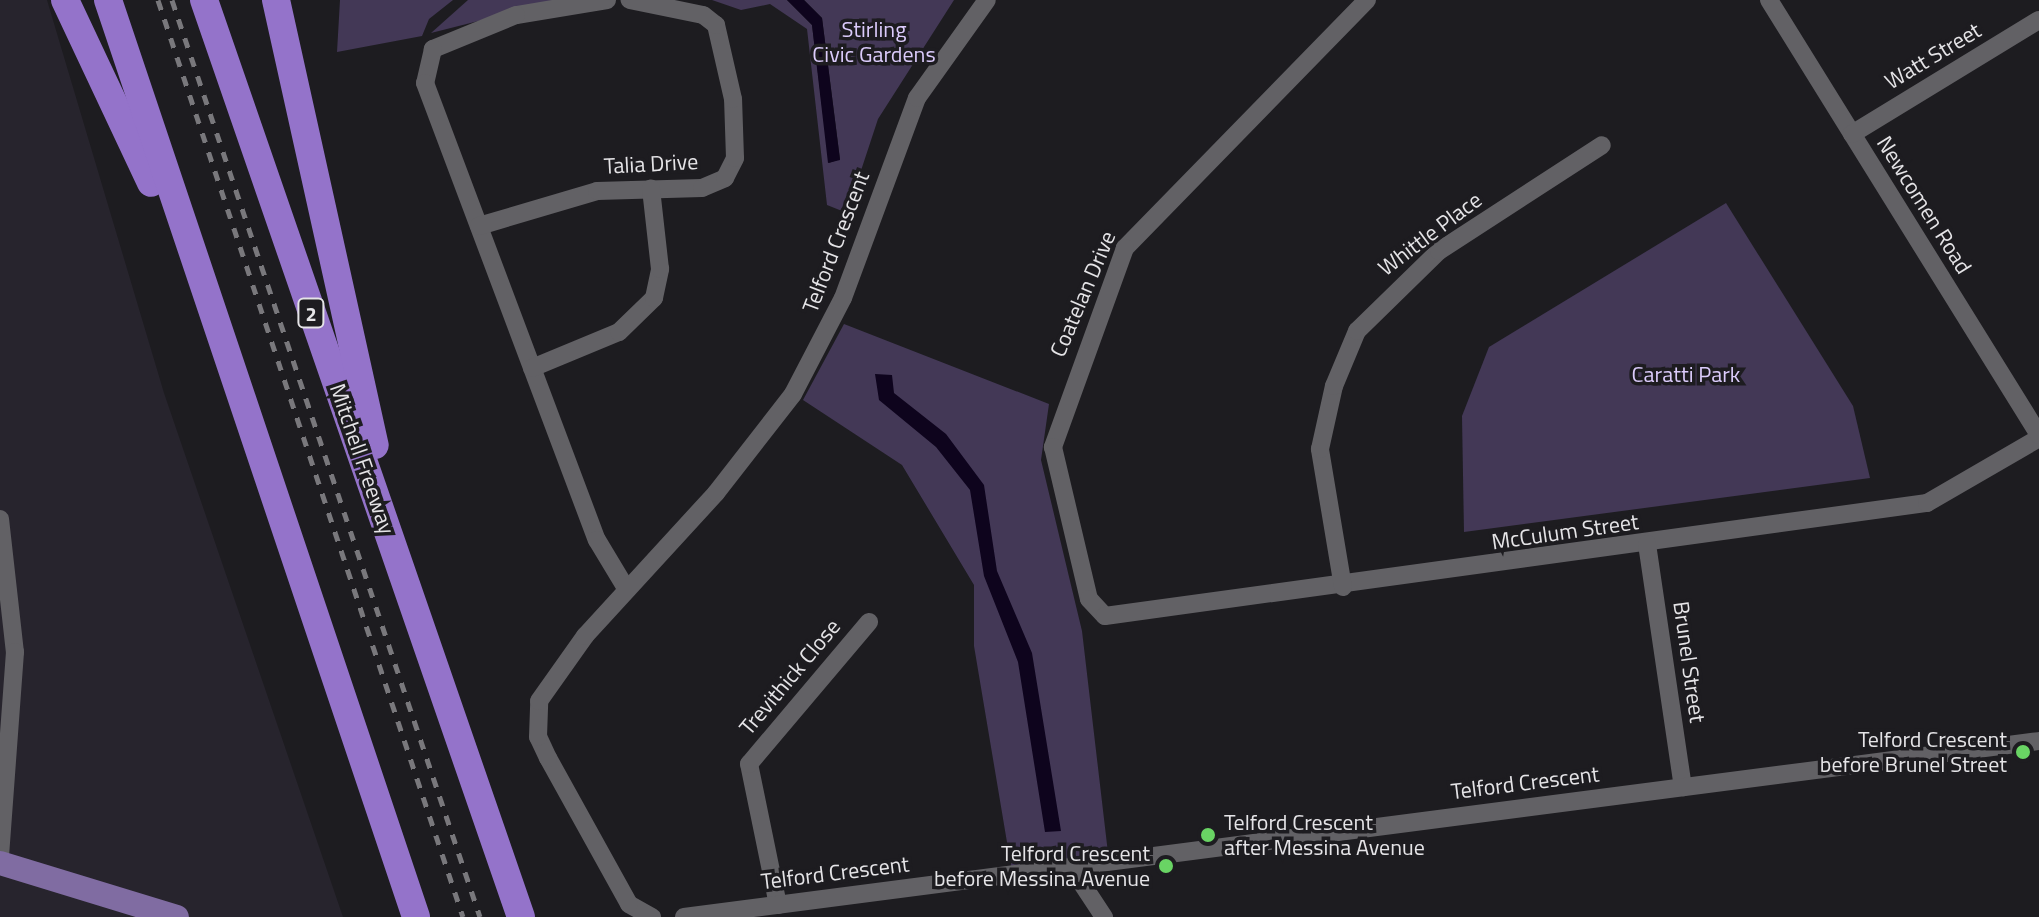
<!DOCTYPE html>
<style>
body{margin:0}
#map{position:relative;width:2039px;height:917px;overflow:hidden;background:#1d1c20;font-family:"Titillium Web",sans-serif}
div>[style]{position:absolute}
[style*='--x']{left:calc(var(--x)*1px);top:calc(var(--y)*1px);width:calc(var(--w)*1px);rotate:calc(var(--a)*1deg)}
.built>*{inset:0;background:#27242d}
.green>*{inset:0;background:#433856}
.water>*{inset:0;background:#0e041d}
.minor>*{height:18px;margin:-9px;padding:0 9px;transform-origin:9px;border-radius:9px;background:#626165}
.major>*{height:24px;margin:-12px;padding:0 12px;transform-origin:12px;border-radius:12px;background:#806ca2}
.highway>*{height:28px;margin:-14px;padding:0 14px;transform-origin:14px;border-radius:14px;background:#9473ca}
.rail>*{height:5px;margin-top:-2.5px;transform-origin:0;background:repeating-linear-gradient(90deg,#79787c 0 10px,transparent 0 20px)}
.dots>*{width:22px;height:22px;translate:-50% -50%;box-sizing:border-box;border:4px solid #1d1c20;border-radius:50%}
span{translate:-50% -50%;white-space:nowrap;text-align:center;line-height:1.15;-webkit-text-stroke:7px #1d1c20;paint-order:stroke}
.shield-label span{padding:2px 6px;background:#1d1c20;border:2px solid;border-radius:6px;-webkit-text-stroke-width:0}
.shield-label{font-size:20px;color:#e5e4e7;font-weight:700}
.park-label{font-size:22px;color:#dbcbfb}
.street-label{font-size:22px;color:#e5e4e7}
.poi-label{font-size:22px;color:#e5e4e7}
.right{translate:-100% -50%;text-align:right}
.left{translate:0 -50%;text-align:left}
</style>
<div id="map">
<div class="built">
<i style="clip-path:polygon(0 0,47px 0,164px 393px,343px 917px,0 917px)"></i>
</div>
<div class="green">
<i style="clip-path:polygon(340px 0,453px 0,429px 19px,422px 36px,337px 52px)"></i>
<i style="clip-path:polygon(468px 0,561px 0,431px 33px)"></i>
<i style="clip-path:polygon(712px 0,787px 0,812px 25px,829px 163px,840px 159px,822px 18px,804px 0,954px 0,878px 119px,847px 213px,827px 205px,807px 29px,770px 4px,741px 10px)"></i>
<i style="clip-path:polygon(1726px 203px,1853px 406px,1870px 478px,1464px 532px,1462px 416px,1489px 347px)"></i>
<i style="clip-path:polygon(844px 324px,1049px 404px,1041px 460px,1082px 631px,1108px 853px,1011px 866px,974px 646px,974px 585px,902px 465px,803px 400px)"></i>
</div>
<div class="water">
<i style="clip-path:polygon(787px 0,804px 0,822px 18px,840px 160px,828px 163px,812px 25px)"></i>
<i style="clip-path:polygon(875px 374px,892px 375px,894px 393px,946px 434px,984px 485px,997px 571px,1032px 653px,1061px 831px,1045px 832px,1018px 662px,984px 576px,970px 490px,936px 447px,879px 400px)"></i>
</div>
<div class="minor">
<i style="--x:607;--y:0;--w:92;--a:170.6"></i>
<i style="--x:516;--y:15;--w:90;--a:157.7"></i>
<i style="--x:433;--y:49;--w:35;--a:103"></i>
<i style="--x:425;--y:83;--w:488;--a:69.4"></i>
<i style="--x:597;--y:540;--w:58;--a:59"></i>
<i style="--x:1367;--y:0;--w:347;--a:134.3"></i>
<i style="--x:1125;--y:248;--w:212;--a:109.9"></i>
<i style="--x:1053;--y:447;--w:156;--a:76.7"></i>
<i style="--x:1089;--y:599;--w:23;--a:47"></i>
<i style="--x:1105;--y:616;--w:830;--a:-7.83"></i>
<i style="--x:1927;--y:503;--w:129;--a:-30.1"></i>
<i style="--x:1769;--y:0;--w:512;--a:58.17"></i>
<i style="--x:1852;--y:134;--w:219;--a:-31.4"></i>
<i style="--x:479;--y:226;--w:123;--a:-16.5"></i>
<i style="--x:597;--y:191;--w:105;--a:-1.6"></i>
<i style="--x:702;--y:188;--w:25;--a:-23"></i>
<i style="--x:725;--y:178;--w:22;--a:-63"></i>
<i style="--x:735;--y:158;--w:59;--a:-91.9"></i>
<i style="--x:733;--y:99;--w:76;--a:-102.9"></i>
<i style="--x:716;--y:25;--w:16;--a:-142"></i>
<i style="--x:703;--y:15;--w:75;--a:-168.4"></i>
<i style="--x:532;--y:368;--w:94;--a:-22.5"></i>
<i style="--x:619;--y:332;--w:49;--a:-44.2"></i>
<i style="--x:654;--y:298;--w:30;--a:-78"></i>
<i style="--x:660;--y:269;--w:81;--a:-96.4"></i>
<i style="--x:0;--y:519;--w:134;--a:83.6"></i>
<i style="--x:15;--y:652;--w:207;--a:94.2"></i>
<i style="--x:1647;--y:544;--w:246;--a:81.6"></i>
<i style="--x:1343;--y:587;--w:140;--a:-99.5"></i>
<i style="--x:1320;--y:449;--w:65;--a:-77.5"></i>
<i style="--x:1334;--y:386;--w:60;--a:-67.3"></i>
<i style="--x:1357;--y:331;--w:115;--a:-44.3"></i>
<i style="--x:1439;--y:251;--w:194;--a:-33"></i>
<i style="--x:1071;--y:867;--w:60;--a:56.6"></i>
<i style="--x:778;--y:905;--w:144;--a:-101.6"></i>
<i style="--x:749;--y:764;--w:186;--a:-49.8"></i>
<i style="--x:652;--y:917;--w:26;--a:-151"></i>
<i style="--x:629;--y:904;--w:167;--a:-119"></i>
<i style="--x:548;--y:758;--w:23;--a:-115"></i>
<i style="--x:538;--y:737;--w:36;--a:-88"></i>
<i style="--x:539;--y:701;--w:80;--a:-54.7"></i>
<i style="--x:585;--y:636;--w:194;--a:-47.5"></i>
<i style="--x:716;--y:493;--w:125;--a:-52.1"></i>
<i style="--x:793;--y:394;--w:108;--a:-62.5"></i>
<i style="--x:843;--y:298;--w:213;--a:-69.7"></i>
<i style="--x:917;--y:98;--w:120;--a:-54.5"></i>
<i style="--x:684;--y:917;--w:1366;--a:-7.4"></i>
</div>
<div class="major">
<i style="--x:0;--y:863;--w:185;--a:17"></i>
</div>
<div class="highway">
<i style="--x:65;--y:0;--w:202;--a:64.8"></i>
<i style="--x:108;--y:0;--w:967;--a:71.43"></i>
<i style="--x:204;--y:0;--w:970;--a:70.93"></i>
<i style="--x:276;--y:0;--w:456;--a:77.5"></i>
</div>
<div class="rail">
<i style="--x:158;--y:0;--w:966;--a:71.6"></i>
<i style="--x:172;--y:0;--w:967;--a:71.43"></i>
</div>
<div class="dots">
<i style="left:2023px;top:752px;background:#69d464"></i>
<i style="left:1208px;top:835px;background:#69d464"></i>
<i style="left:1166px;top:866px;background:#69d464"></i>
</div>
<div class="shield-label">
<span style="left:311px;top:313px">2</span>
</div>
<div class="park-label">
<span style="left:874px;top:42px">Stirling<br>Civic Gardens</span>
<span style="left:1686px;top:375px">Caratti Park</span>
</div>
<div class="street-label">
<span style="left:1933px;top:56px;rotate:-31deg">Watt Street</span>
<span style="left:651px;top:164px;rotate:-3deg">Talia Drive</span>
<span style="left:1924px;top:205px;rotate:58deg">Newcomen Road</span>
<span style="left:1430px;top:234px;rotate:-37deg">Whittle Place</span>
<span style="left:836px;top:242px;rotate:-69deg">Telford Crescent</span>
<span style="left:1083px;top:294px;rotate:-67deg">Coatelan Drive</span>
<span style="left:362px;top:459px;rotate:71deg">Mitchell Freeway</span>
<span style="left:1565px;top:532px;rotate:-8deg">McCulum Street</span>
<span style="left:1689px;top:662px;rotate:82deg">Brunel Street</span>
<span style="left:790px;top:677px;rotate:-50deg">Trevithick Close</span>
<span style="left:1525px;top:783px;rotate:-7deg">Telford Crescent</span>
<span style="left:835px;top:873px;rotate:-7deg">Telford Crescent</span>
</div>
<div class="poi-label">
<span class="right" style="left:2007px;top:752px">Telford Crescent<br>before Brunel Street</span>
<span class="left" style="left:1224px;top:835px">Telford Crescent<br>after Messina Avenue</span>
<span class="right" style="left:1150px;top:866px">Telford Crescent<br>before Messina Avenue</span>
</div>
</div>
